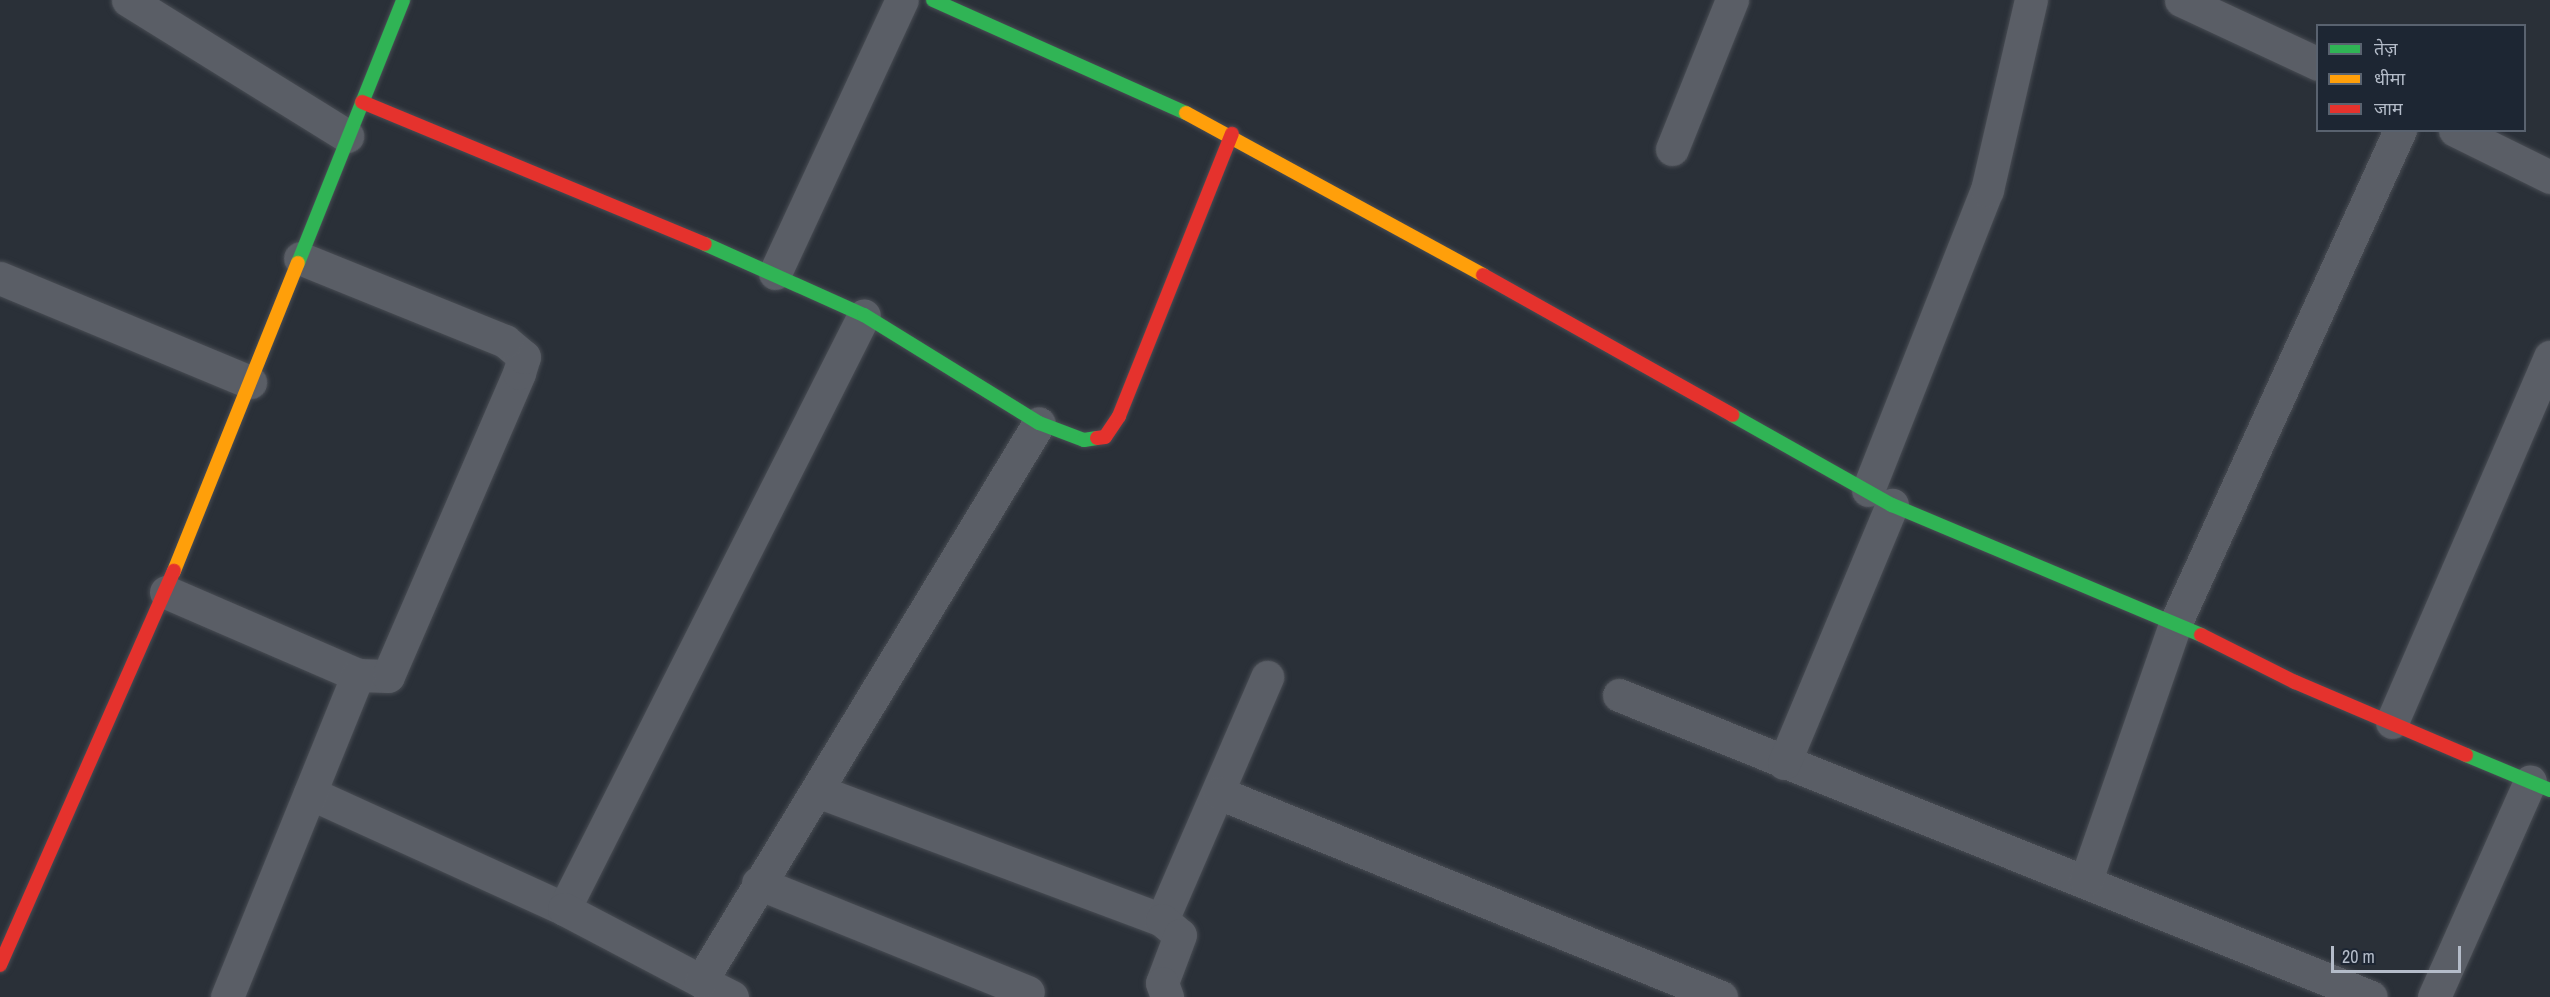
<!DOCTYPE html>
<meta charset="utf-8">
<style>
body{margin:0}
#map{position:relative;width:2550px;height:997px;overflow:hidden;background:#2a3038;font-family:"Archivo Narrow","Noto Sans Devanagari",sans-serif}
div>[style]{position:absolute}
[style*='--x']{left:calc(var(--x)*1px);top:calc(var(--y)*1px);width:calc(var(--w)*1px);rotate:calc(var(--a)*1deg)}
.roads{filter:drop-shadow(0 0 2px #484c53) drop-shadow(0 0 2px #484c53)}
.street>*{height:33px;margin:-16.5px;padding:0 16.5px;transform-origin:16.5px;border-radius:16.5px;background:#5a5e66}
.fast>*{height:14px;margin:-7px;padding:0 7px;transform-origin:7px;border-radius:7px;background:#30b455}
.slow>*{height:14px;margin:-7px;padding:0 7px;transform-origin:7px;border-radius:7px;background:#ff9f0a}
.jam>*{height:14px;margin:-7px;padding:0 7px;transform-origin:7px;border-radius:7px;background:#e5322d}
span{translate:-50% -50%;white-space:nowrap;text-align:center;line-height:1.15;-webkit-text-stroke:6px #1d2633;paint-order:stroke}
.legend{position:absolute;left:2316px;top:24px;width:210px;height:108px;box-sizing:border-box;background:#1d2633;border:2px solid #59626f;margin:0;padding:8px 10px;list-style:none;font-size:18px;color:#b4bcc9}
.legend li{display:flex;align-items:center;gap:12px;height:30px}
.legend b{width:30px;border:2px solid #59626f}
.scale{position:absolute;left:2331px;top:946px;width:130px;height:27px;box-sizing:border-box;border:3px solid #b4bcc9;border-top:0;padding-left:8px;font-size:18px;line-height:21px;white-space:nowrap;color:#b4bcc9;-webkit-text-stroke:4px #1d2633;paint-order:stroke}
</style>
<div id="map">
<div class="roads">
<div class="street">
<i style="--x:128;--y:0;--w:258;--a:31.8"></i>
<i style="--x:2181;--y:0;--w:151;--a:25"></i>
<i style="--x:2455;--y:130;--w:106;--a:26.3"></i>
<i style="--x:1672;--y:149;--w:161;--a:-68.1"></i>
<i style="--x:775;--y:273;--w:301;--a:-65.1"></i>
<i style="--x:0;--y:278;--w:271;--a:22.6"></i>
<i style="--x:1868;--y:490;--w:323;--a:-68.4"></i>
<i style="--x:1987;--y:190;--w:195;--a:-77"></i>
<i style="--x:166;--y:592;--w:209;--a:23.4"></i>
<i style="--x:358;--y:675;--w:30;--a:2"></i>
<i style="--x:388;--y:676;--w:330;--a:-66.6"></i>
<i style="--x:519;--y:373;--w:17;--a:-73"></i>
<i style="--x:524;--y:357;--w:25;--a:-140"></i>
<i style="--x:505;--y:341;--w:221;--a:-158"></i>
<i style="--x:1619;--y:695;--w:810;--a:21.88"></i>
<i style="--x:2392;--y:722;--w:398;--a:-66.6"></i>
<i style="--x:1784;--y:763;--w:280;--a:-67.3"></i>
<i style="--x:820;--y:792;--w:365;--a:20.5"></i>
<i style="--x:1162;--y:920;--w:265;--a:-66.6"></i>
<i style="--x:310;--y:793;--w:279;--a:24.5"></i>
<i style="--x:564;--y:909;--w:665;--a:-63.2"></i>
<i style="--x:1219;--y:793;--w:542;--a:22.12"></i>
<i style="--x:2086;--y:880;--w:273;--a:-70.8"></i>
<i style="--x:2176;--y:622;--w:541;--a:-65.52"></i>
<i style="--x:758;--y:883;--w:291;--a:22"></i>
<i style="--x:564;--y:909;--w:155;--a:27.7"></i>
<i style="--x:1162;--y:920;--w:23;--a:40"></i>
<i style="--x:1180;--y:935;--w:51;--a:110.6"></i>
<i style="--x:1162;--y:983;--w:15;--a:70"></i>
<i style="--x:227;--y:997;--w:348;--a:-67.9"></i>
<i style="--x:732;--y:997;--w:35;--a:-153"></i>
<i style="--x:701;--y:981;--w:652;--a:-58.8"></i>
<i style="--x:2434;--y:997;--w:236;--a:-66"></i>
</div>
<div class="fast">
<i style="--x:933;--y:0;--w:277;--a:24.1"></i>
<i style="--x:705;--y:244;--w:174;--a:24.1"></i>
<i style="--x:864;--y:315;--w:206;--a:31.7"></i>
<i style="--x:1039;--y:423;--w:48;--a:20.7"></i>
<i style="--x:1084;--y:440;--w:13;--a:-9"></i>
<i style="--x:298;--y:263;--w:283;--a:-68.2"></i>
<i style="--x:1732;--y:415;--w:184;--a:29.4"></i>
<i style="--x:1892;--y:505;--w:335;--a:22.8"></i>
<i style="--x:2466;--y:755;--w:91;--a:22.6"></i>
</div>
<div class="slow">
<i style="--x:1186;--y:113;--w:338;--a:28.6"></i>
<i style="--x:174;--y:571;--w:332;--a:-68.1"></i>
</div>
<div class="jam">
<i style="--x:362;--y:102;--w:371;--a:22.5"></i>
<i style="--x:1483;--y:275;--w:286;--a:29.3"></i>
<i style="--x:1097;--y:438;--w:8;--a:-7"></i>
<i style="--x:1105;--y:437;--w:25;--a:-56"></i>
<i style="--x:1119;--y:416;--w:304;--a:-68.2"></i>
<i style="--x:2201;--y:635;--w:105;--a:26.6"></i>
<i style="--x:2295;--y:682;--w:186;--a:23.1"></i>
<i style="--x:0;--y:965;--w:431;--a:-66.2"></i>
</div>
</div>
<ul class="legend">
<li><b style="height:8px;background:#30b455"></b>तेज़</li>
<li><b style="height:8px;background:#ff9f0a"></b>धीमा</li>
<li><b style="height:8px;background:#e5322d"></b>जाम</li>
</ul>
<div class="scale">20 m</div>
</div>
